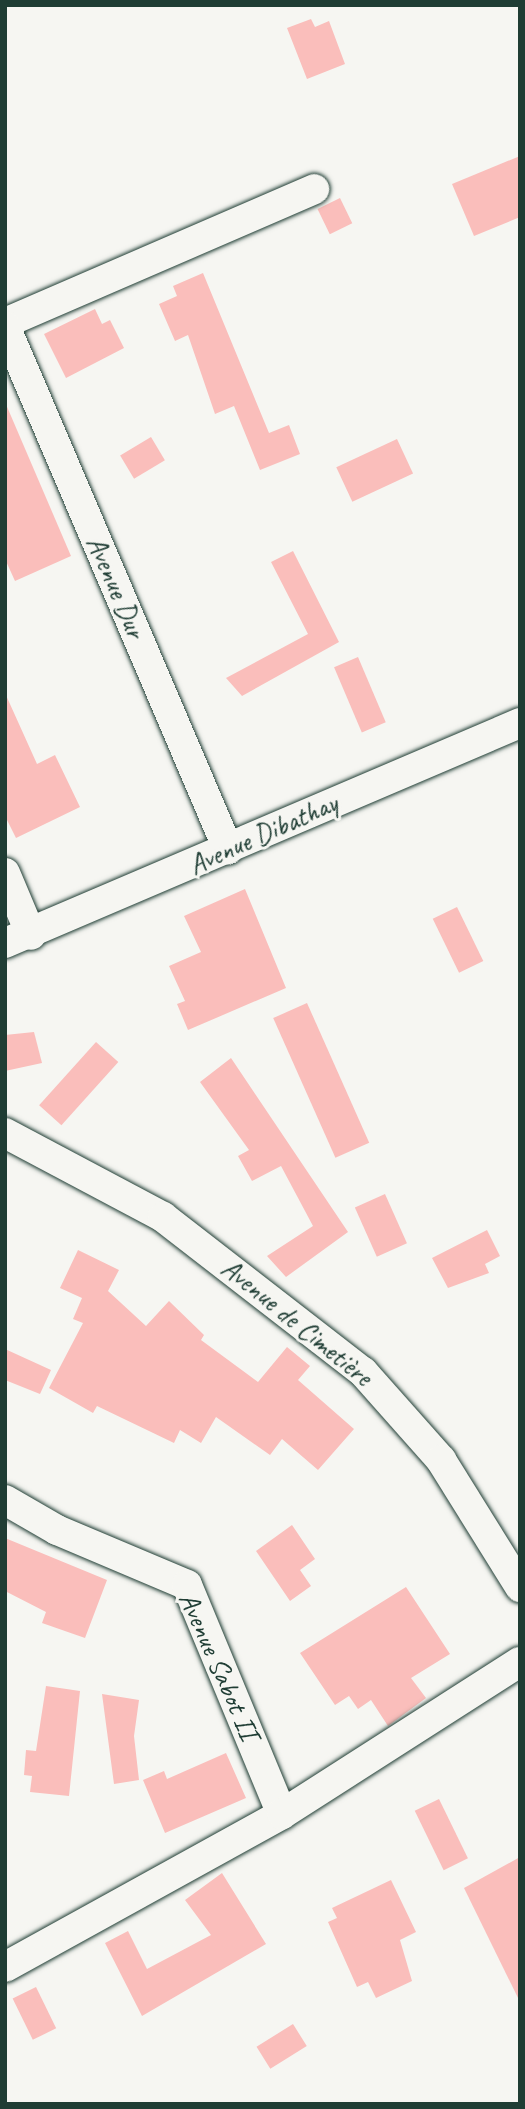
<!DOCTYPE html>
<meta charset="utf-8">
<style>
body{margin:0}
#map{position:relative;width:525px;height:2109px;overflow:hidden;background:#f6f6f2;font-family:Caveat,sans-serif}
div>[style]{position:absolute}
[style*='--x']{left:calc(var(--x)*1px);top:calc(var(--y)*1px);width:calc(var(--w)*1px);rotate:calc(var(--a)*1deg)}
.building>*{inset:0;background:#fabebb;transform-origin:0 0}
.roads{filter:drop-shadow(0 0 2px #1f3d34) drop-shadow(0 0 2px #1f3d34)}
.street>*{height:30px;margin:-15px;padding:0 15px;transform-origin:15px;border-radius:15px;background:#f6f6f2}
span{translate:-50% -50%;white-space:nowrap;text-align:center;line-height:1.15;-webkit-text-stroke:6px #f6f6f2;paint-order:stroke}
.street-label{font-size:28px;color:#1f3d34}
.frame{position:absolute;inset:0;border:7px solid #1f3d34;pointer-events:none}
</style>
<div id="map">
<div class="building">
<i style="clip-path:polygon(311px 19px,315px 27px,329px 21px,345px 64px,307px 79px,287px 28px)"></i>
<i style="clip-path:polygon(520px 156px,520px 217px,474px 236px,452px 184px)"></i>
<i style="left:340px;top:198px;width:28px;height:25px;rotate:64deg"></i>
<i style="clip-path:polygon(203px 273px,269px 433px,289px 425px,300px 454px,260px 470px,234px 406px,215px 414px,188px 335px,175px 341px,159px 304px,177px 296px,173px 286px)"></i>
<i style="clip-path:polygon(95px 309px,102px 324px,110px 320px,124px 348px,66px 378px,44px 334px)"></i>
<i style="clip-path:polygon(5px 402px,71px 556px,15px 581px,5px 559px)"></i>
<i style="left:151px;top:437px;width:27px;height:36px;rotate:59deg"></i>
<i style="left:397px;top:439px;width:38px;height:67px;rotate:65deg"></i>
<i style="clip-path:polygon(293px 551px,339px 642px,242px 696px,226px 678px,308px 634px,271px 562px)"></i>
<i style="left:358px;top:657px;width:71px;height:26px;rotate:67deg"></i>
<i style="clip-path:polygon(5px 693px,37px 764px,55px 755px,80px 807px,16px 838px,5px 816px)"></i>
<i style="clip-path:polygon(245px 889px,286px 988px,188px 1030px,177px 1004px,185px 1001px,169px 966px,201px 952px,184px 916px)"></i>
<i style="left:457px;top:907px;width:60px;height:27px;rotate:64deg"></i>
<i style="left:307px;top:1003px;width:153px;height:37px;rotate:66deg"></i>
<i style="clip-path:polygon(34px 1032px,42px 1063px,5px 1071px,5px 1035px)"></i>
<i style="left:96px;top:1042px;width:30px;height:85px;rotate:42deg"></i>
<i style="clip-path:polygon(231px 1058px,348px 1232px,286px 1277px,267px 1256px,313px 1226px,281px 1166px,252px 1181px,238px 1156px,249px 1150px,200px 1082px)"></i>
<i style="left:385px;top:1194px;width:54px;height:33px;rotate:66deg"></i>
<i style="clip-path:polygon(487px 1230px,500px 1256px,485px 1264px,489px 1273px,448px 1288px,432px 1258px)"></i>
<i style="clip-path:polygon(78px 1250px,119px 1270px,108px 1291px,146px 1326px,169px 1301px,204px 1335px,201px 1340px,258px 1382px,287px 1347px,310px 1366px,298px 1380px,354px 1429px,318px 1470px,282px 1439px,270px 1455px,216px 1417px,201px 1443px,180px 1430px,174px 1443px,97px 1406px,93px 1413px,49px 1388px,83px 1323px,73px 1319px,82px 1298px,60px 1288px)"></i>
<i style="clip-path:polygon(5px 1349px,51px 1370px,40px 1394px,5px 1380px)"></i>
<i style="clip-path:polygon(292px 1525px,315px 1559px,300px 1570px,311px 1586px,290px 1601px,256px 1551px)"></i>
<i style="clip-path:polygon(5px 1538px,107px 1580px,85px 1638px,42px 1623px,46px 1612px,5px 1591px)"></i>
<i style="clip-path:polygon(406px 1587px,450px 1654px,411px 1678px,426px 1698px,388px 1726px,371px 1700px,358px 1709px,349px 1696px,335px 1705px,300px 1653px)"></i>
<i style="clip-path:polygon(46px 1686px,80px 1691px,69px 1796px,30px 1792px,32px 1776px,24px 1775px,26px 1750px,36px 1751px)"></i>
<i style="clip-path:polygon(102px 1694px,139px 1700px,134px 1736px,139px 1780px,114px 1784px)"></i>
<i style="clip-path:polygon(226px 1753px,246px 1798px,165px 1833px,143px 1780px,164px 1771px,167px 1779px)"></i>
<i style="left:439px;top:1799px;width:66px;height:27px;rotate:64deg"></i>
<i style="clip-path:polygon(520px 1857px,520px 2002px,464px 1888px)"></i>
<i style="clip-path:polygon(222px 1873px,266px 1944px,142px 2016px,105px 1943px,128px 1931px,147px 1969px,211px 1935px,185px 1900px)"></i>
<i style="clip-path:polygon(391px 1880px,416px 1932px,400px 1940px,412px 1981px,376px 1998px,368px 1982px,357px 1987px,328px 1922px,337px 1918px,332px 1908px)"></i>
<i style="left:36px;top:1987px;width:46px;height:26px;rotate:64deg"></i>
<i style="left:293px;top:2024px;width:26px;height:43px;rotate:58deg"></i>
</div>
<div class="roads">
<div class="street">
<i style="--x:5;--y:323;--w:337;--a:-23.4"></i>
<i style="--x:5;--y:326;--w:569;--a:66.91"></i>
<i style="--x:5;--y:873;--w:67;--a:67.2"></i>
<i style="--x:5;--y:943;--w:560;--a:-23.13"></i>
<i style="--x:5;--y:1133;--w:179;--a:28"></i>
<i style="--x:163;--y:1217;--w:253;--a:37.8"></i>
<i style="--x:363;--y:1372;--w:118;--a:48.4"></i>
<i style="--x:441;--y:1460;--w:150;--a:58.1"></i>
<i style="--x:5;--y:1500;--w:60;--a:30"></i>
<i style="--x:57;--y:1530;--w:141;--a:22.9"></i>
<i style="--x:187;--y:1585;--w:248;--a:67.5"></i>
<i style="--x:5;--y:1967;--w:316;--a:-28.9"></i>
<i style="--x:282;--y:1814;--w:282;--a:-32.6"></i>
</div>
</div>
<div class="street-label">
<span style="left:116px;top:587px;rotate:67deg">Avenue Dur</span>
<span style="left:263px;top:834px;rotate:-24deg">Avenue Dibathay</span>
<span style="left:297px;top:1322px;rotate:39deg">Avenue de Cimetière</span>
<span style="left:219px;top:1666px;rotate:66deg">Avenue Sabot II</span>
</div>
<div class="frame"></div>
</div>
